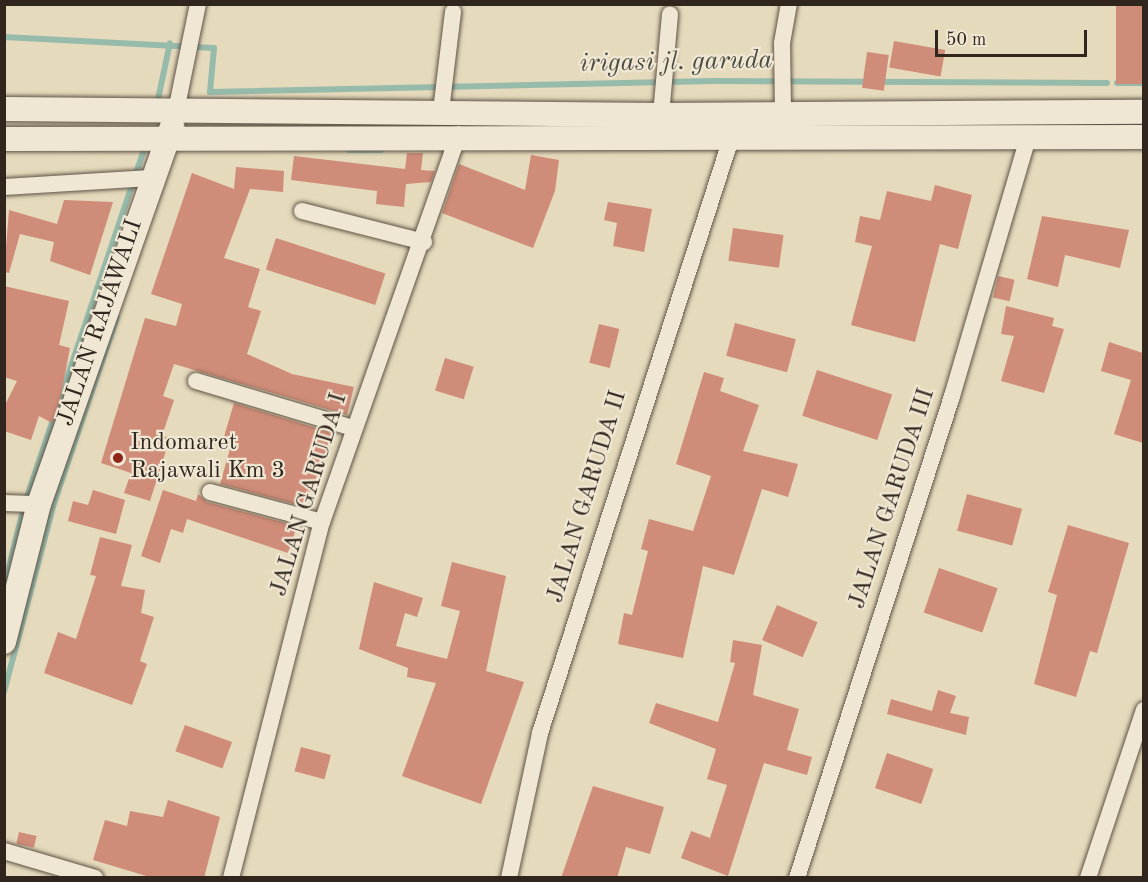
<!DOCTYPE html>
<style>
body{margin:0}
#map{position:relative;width:1148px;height:882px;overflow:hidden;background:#e6dabc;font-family:"Old Standard TT",serif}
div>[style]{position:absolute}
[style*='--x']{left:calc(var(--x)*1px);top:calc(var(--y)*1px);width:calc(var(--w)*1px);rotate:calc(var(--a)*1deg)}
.stream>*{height:6px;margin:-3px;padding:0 3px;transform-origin:3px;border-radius:3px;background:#97bbab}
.building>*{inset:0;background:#cf8c78;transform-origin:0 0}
.roads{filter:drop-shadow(0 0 2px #5e5346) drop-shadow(0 0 2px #5e5346)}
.minor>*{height:16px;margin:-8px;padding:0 8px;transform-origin:8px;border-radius:8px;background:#efe7d3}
.secondary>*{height:24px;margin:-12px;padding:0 12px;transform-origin:12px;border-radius:12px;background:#efe7d3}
.dots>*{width:16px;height:16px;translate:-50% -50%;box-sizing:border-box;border:3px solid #efe7d3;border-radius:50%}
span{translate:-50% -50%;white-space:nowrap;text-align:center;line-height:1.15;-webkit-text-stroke:4.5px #efe7d3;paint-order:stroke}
.street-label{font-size:24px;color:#30261e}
.poi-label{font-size:24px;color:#30261e}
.left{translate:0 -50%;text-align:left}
.water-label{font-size:26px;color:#4a4b41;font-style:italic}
.frame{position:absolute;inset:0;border:6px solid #30261e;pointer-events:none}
.scale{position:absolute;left:935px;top:30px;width:152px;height:27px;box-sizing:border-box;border:3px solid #30261e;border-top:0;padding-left:8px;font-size:18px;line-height:21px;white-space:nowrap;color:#30261e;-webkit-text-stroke:4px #efe7d3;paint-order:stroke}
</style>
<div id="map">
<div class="stream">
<i style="--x:4;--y:37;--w:210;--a:3"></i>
<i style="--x:214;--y:48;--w:44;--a:95.2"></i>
<i style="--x:210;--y:92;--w:503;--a:-1.25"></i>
<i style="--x:713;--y:81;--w:394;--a:0.3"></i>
<i style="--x:1117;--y:83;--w:27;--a:0"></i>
<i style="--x:157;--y:104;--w:62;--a:-78"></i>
<i style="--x:349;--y:150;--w:32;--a:0"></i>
<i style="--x:4;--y:587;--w:87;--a:-76"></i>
<i style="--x:25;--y:503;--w:380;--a:-71.4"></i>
<i style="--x:4;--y:692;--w:196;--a:-75.2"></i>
<i style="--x:54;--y:503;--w:196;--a:-71.3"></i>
</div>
<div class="building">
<i style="left:1116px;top:4px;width:27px;height:80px"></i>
<i style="left:894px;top:41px;width:52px;height:27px;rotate:10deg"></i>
<i style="left:867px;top:52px;width:22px;height:36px;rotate:8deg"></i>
<i style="clip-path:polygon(407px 153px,423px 153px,421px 170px,435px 171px,431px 182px,406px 184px,404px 207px,376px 204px,377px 191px,291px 180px,294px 156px,405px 169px)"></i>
<i style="clip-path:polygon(531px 155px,559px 160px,555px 191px,533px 248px,442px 213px,459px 164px,525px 190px)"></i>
<i style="clip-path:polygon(236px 167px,284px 171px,283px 192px,250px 189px,224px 258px,260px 269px,248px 307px,261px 311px,247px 354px,292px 374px,354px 387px,347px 415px,174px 364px,163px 396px,174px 400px,162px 436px,170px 438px,150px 501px,124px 493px,131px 473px,101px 463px,145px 318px,176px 326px,182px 304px,151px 294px,192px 173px,234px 189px)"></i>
<i style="clip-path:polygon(935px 185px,972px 195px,958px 249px,940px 244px,915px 342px,851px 325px,872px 246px,855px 242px,860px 216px,880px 220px,887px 191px,931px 201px)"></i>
<i style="clip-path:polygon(64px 200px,113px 202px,90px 275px,50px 261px,54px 242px,20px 234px,9px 273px,4px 272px,9px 210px,57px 224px)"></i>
<i style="clip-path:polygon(608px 202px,652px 209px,644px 252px,613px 246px,617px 223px,604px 220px)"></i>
<i style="clip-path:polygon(1042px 216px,1129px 230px,1120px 268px,1065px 255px,1058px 287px,1027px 279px)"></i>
<i style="left:733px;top:228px;width:51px;height:33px;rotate:8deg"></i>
<i style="left:276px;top:238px;width:115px;height:33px;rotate:18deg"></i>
<i style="left:998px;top:276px;width:17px;height:22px;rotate:13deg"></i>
<i style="clip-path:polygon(4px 286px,69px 301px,59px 345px,70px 348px,59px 405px,52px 423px,39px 416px,31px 440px,4px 431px,4px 407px,17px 381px,4px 377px)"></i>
<i style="clip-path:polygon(1006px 306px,1054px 318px,1052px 326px,1064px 329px,1044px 393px,1001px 381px,1014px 336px,1001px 334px)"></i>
<i style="left:735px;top:323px;width:63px;height:34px;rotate:15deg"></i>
<i style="left:599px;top:324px;width:21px;height:40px;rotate:14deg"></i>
<i style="clip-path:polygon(1109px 342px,1143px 353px,1143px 443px,1114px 434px,1131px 380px,1101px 371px)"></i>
<i style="left:445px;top:358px;width:30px;height:34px;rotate:17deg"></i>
<i style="left:817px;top:370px;width:79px;height:48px;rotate:18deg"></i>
<i style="clip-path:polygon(704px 372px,724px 378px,720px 391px,759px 405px,743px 451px,798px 464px,788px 497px,762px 489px,734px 575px,703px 566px,683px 658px,618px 644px,624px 613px,632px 615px,648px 551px,641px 549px,649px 519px,693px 531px,711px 476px,676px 464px)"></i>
<i style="clip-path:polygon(234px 403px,333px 433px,305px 507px,220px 484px,232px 442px,223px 440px)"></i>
<i style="clip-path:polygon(93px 490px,125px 500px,116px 534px,68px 521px,73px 501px,88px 505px)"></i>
<i style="clip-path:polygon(163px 490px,196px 501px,198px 494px,207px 502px,297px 526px,288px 553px,187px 519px,183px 533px,171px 529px,160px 563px,141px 556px)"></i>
<i style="left:967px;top:494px;width:57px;height:38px;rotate:15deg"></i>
<i style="clip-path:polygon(1068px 525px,1129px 543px,1097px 653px,1090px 651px,1076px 697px,1034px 684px,1057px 595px,1048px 592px)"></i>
<i style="clip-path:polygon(100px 537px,132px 545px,121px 586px,145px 590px,141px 613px,154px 617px,140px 661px,147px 664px,132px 705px,44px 673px,58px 632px,76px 639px,96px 576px,90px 575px)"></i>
<i style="clip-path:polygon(452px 562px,506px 576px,486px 671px,524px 682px,481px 804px,402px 776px,436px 683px,407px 677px,408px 668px,359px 649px,374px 582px,423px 598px,417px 617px,405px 613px,396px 646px,447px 659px,460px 611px,441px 606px)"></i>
<i style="left:939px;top:568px;width:62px;height:47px;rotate:19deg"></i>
<i style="left:777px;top:605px;width:44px;height:38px;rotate:23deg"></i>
<i style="clip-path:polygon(733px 640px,762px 645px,753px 695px,799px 709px,787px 750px,812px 757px,807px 775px,764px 763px,728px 876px,681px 858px,691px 831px,710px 838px,727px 785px,707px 779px,716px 749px,649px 723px,656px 703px,718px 722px,735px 663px,730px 662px)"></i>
<i style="clip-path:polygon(938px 690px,956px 696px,950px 713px,969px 717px,966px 735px,887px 714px,891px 699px,932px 711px)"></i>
<i style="left:185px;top:725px;width:50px;height:28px;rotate:20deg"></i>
<i style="left:301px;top:747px;width:31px;height:25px;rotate:15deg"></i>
<i style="left:887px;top:753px;width:49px;height:37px;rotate:19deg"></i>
<i style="clip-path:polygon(593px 786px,664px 807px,650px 854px,626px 847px,617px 878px,561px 878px)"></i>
<i style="clip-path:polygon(168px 800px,220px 817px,204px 878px,153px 878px,93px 860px,105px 820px,127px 826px,130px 811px,163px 817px)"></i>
<i style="left:19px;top:832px;width:18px;height:12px;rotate:13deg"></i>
</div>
<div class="roads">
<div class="minor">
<i style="--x:176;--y:111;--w:109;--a:-78.4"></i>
<i style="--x:441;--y:111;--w:100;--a:-83.1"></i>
<i style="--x:783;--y:112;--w:69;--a:-90.8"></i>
<i style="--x:782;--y:43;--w:40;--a:-80"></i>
<i style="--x:661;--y:115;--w:101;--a:-84.9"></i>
<i style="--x:4;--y:187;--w:147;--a:-3.5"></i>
<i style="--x:302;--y:211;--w:126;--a:14.3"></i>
<i style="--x:196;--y:381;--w:164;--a:16.7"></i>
<i style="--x:210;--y:492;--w:116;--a:15"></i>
<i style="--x:4;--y:503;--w:35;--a:2"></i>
<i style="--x:4;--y:851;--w:95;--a:16.5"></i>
<i style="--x:231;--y:878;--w:367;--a:-75.7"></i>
<i style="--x:322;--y:522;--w:411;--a:-70.6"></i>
<i style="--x:509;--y:878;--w:148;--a:-77.9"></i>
<i style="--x:540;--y:733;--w:634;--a:-72.19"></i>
<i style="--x:797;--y:878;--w:506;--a:-72.17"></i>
<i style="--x:952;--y:396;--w:273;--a:-73.6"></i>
<i style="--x:1088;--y:878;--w:177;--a:-71.6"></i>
</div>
<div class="secondary">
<i style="--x:4;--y:109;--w:657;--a:0.52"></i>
<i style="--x:661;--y:115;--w:483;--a:-0.4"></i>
<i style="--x:4;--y:139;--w:1140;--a:-0.1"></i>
<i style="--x:4;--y:642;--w:142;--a:-75.8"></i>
<i style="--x:39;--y:504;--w:401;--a:-70.6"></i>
</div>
</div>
<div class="dots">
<i style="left:118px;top:458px;background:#8f2418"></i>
</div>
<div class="street-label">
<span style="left:101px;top:323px;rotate:-71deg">JALAN RAJAWALI</span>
<span style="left:310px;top:495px;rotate:-73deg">JALAN GARUDA I</span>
<span style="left:588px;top:497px;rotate:-73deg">JALAN GARUDA II</span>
<span style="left:893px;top:499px;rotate:-72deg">JALAN GARUDA III</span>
</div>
<div class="poi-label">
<span class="left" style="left:130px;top:458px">Indomaret<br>Rajawali Km 3</span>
</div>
<div class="water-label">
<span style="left:676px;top:63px;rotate:-1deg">irigasi jl. garuda</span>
</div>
<div class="frame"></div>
<div class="scale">50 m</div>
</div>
